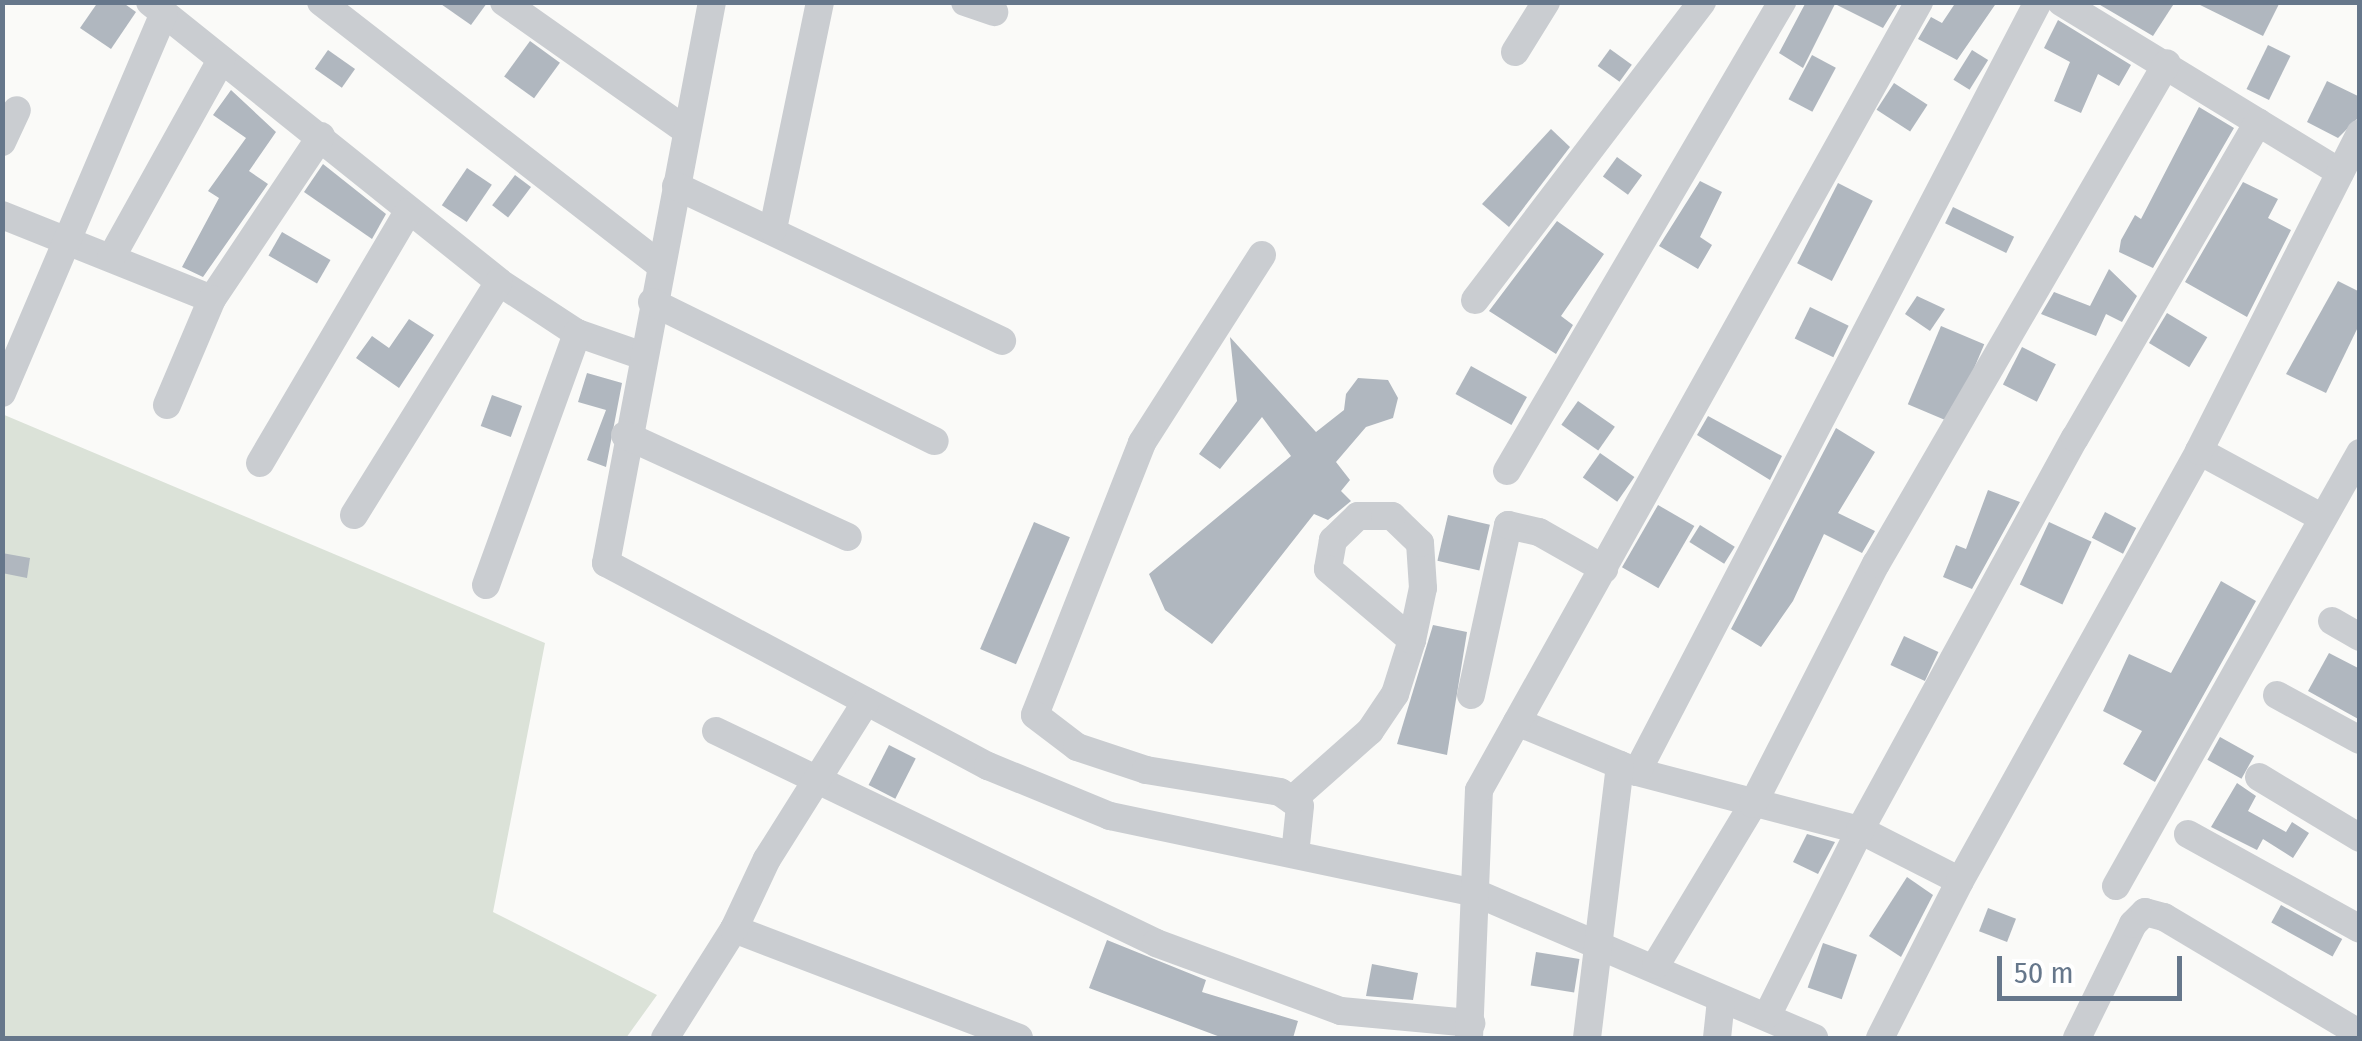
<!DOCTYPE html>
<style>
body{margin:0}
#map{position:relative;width:2362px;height:1041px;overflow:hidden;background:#fafaf8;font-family:"Fira Sans Condensed",sans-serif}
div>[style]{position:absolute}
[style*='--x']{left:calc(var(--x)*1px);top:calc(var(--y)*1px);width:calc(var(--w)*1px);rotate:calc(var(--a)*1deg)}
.green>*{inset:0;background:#dbe2d8}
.building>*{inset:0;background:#b0b7bf;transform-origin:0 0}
.minor>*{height:28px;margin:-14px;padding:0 14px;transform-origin:14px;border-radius:14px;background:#cacdd1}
span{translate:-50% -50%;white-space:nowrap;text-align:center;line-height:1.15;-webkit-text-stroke:10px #fff;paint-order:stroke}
.frame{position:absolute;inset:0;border:5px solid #66778b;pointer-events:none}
.scale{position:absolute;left:1997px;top:956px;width:185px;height:45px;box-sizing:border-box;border:5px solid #66778b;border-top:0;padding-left:12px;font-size:30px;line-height:35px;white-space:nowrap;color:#66778b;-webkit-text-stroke:8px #fff;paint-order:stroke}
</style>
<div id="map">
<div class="green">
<i style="clip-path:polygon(2px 414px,545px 643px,493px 912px,657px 995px,626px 1038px,3px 1038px)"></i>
</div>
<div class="building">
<i style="clip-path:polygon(98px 2px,122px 2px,136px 12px,111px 49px,80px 28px)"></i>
<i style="clip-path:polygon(438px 2px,487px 2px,487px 3px,471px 25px)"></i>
<i style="clip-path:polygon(1806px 2px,1899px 2px,1883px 28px,1835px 4px,1803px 68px,1779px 53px)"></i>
<i style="clip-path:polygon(1956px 2px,1997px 2px,1957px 60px,1918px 39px,1931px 17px,1942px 23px)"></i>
<i style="clip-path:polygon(2095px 2px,2175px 2px,2153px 36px)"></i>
<i style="clip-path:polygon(2194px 2px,2280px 2px,2263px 36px)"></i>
<i style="clip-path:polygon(2058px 20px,2131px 65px,2119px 86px,2098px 74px,2081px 113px,2054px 101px,2070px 62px,2044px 48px)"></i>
<i style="left:530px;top:41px;width:37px;height:44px;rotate:36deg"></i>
<i style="left:2268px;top:45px;width:25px;height:49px;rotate:26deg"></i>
<i style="left:1610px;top:49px;width:27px;height:21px;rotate:36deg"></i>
<i style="left:328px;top:50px;width:33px;height:23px;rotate:35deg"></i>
<i style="left:1972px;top:50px;width:19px;height:35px;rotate:32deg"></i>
<i style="left:1812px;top:55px;width:27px;height:50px;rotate:28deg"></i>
<i style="clip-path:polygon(2327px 81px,2360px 97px,2360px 116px,2338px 138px,2307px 122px)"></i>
<i style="left:1894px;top:83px;width:40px;height:32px;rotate:33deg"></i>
<i style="clip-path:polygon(231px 90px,276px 132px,249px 171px,268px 184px,203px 277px,182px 267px,219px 198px,208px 191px,246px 138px,213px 115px)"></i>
<i style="clip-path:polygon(2199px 107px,2234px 128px,2153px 268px,2119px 252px,2121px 240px,2135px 215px,2141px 219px)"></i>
<i style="clip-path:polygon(1551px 129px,1570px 147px,1509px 227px,1482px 204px)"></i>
<i style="left:1617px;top:157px;width:31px;height:24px;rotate:36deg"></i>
<i style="clip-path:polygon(323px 164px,386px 214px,372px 239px,304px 192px)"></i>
<i style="left:467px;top:168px;width:30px;height:45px;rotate:34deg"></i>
<i style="left:515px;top:175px;width:20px;height:38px;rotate:37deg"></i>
<i style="clip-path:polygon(1700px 181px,1722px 192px,1700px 237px,1712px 245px,1698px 269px,1659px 246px)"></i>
<i style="clip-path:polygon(2243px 182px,2278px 199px,2268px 218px,2291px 230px,2247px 317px,2185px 282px)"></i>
<i style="left:1838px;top:183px;width:39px;height:90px;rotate:27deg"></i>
<i style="left:1953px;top:207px;width:68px;height:18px;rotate:26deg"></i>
<i style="clip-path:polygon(1557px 221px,1604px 254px,1561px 316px,1573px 325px,1556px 354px,1489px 311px)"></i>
<i style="left:282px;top:232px;width:56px;height:27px;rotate:30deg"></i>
<i style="clip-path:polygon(2109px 269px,2137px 296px,2122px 322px,2106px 314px,2096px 336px,2041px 314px,2054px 292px,2090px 306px)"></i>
<i style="clip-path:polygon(2338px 281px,2360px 292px,2360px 323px,2326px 393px,2286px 374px)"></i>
<i style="clip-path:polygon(1917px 296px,1945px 309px,1930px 331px,1905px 314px)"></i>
<i style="left:1810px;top:307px;width:43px;height:35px;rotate:26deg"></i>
<i style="left:2167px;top:313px;width:47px;height:35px;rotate:31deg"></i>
<i style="clip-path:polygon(409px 319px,434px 335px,399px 388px,356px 358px,372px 336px,389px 348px)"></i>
<i style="left:1941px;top:326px;width:47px;height:85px;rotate:23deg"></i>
<i style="clip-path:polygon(1230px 337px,1316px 432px,1344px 410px,1346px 394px,1358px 378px,1388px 380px,1398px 398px,1393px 418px,1366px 427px,1336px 462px,1350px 480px,1341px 491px,1351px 501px,1328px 520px,1314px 514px,1212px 644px,1165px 610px,1149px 574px,1291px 456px,1262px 417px,1220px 469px,1199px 454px,1237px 401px)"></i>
<i style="left:2022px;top:347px;width:38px;height:42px;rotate:27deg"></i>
<i style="left:1471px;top:366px;width:64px;height:32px;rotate:29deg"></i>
<i style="clip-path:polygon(587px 373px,622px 383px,606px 467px,587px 460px,606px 410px,578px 402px)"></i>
<i style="left:492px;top:395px;width:32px;height:33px;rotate:20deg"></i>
<i style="left:1578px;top:401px;width:45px;height:29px;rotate:35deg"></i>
<i style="clip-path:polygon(1708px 416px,1782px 456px,1770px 480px,1697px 435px)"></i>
<i style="clip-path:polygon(1836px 428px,1875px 452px,1838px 513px,1875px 531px,1862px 553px,1824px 534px,1793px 601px,1761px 647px,1731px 629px)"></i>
<i style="left:1600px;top:453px;width:42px;height:30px;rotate:35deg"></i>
<i style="clip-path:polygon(1988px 490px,2020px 502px,1972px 589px,1943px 577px,1956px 545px,1966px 549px)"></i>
<i style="left:1658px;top:505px;width:42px;height:72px;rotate:30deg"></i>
<i style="left:2105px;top:512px;width:35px;height:29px;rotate:27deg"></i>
<i style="left:1448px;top:515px;width:43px;height:47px;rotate:13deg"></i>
<i style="left:1034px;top:522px;width:39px;height:138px;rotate:23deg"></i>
<i style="left:2049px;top:522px;width:47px;height:69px;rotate:25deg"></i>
<i style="left:1700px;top:525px;width:41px;height:20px;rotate:32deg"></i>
<i style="clip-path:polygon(2px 553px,30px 558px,27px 578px,2px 573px)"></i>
<i style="clip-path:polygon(2221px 581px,2256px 601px,2155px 782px,2123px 764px,2142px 731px,2103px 711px,2129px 654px,2171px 673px)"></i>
<i style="clip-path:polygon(1433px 625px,1467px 632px,1447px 755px,1397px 744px)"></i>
<i style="left:1904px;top:636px;width:38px;height:32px;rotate:25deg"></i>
<i style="clip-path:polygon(2329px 653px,2360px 669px,2360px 720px,2308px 691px)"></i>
<i style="left:2220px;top:737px;width:39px;height:26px;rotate:29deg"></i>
<i style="left:889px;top:745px;width:30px;height:45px;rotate:27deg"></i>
<i style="clip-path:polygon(2237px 783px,2256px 796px,2248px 811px,2286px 832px,2292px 822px,2309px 833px,2293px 858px,2263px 839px,2257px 850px,2211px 827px)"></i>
<i style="clip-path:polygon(1807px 834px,1835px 842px,1818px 874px,1793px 862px)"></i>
<i style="clip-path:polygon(1907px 877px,1933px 895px,1901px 957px,1869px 936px)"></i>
<i style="left:2281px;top:905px;width:70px;height:20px;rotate:29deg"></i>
<i style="left:1988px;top:908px;width:30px;height:25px;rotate:21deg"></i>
<i style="clip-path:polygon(1107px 940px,1206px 980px,1202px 992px,1298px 1021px,1293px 1038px,1223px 1038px,1089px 988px)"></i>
<i style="left:1823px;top:943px;width:36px;height:47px;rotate:19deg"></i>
<i style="left:1536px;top:952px;width:44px;height:34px;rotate:9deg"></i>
<i style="clip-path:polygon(1372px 964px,1418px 973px,1413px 1000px,1366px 996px)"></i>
</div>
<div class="minor">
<i style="--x:150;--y:2;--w:447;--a:38.7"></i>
<i style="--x:499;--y:282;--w:93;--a:33.2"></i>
<i style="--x:577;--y:333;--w:70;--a:19.2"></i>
<i style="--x:321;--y:2;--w:430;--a:37.8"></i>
<i style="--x:504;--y:2;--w:224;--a:35.2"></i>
<i style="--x:712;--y:2;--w:571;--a:100.7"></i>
<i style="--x:606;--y:563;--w:433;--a:28"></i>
<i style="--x:988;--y:766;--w:132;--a:22.3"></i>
<i style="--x:1110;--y:816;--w:374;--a:11.9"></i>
<i style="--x:1476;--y:893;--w:368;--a:23.2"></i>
<i style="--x:965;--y:2;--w:31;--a:19"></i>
<i style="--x:2061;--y:2;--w:327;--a:31.4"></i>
<i style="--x:1515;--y:52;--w:59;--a:-58.2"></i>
<i style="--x:2;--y:142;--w:35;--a:-65"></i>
<i style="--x:676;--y:186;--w:361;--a:25.4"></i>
<i style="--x:2;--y:215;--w:226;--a:21.8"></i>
<i style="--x:212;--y:299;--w:196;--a:-56.2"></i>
<i style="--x:773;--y:229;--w:232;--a:-78.3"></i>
<i style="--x:1262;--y:255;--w:223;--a:122.6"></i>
<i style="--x:1142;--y:443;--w:292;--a:111.5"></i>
<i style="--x:1035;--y:715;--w:53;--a:37.3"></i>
<i style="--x:1077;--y:747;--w:73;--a:18.4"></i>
<i style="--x:1146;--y:770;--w:136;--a:9.3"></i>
<i style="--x:1280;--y:792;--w:24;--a:35"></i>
<i style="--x:1300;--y:806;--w:48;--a:95.9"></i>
<i style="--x:111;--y:258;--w:227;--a:-60.9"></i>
<i style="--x:1475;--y:300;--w:375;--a:-52.7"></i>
<i style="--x:652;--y:302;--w:315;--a:26.2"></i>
<i style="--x:2;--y:393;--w:412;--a:-66.9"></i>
<i style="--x:167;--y:405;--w:115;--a:-67"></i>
<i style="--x:625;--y:435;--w:245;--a:24.6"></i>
<i style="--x:2199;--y:451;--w:139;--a:28.4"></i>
<i style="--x:260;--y:463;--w:291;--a:-59.5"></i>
<i style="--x:1507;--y:471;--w:544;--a:-59.61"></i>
<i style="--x:354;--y:515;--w:274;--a:-58.1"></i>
<i style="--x:486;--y:585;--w:268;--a:-70.1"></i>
<i style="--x:2332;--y:621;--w:32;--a:30"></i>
<i style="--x:1471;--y:695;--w:174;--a:-77.7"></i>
<i style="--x:1508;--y:525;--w:32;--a:13"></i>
<i style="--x:1539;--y:532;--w:75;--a:29.6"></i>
<i style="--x:2277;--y:695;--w:94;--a:28.5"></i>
<i style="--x:1517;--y:722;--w:130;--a:22.6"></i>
<i style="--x:1637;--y:772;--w:230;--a:14.6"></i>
<i style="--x:1860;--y:830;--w:112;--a:27"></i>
<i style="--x:716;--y:731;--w:488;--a:25.7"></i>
<i style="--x:1156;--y:943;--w:197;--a:20.2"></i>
<i style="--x:1341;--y:1011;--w:131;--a:5.3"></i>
<i style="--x:1637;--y:772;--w:868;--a:-62.49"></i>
<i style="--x:2259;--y:777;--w:118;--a:31.1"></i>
<i style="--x:1292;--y:800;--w:104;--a:-41.5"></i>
<i style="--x:1370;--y:731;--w:45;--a:-56"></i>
<i style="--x:1395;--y:694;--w:57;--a:-72.5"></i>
<i style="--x:1412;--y:640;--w:53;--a:-78.1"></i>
<i style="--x:1423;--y:588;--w:45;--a:-93.8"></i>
<i style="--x:1420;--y:543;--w:39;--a:-136"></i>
<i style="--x:1392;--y:516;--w:34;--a:180"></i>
<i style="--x:1358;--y:516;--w:35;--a:136"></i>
<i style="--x:1333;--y:540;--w:29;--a:100"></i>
<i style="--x:1328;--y:569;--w:110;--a:40.2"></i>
<i style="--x:2188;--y:834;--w:196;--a:28.9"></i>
<i style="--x:2116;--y:886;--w:497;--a:-60.6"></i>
<i style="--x:734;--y:929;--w:305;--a:20.9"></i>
<i style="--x:1656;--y:965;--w:188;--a:-58.9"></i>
<i style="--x:1753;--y:804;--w:270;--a:-62.9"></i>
<i style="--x:1876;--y:564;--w:579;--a:-59.85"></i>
<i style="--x:1768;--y:1014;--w:206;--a:-63.4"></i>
<i style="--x:1860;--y:830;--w:447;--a:-61.3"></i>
<i style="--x:2075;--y:438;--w:365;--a:-59.9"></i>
<i style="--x:665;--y:1038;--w:129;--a:-57.7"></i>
<i style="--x:734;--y:929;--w:77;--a:-64.8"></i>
<i style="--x:767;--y:859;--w:186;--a:-57.8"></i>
<i style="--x:1469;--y:1038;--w:248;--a:-87.7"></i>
<i style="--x:1479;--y:790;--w:903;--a:-60.82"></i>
<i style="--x:1587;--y:1038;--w:275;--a:-83.1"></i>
<i style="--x:1717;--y:1038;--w:37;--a:-84"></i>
<i style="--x:1880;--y:1038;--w:176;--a:-63"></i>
<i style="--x:1960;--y:881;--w:492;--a:-60.9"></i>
<i style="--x:2199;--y:451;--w:356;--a:-63.1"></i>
<i style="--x:2077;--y:1038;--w:127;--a:-63.8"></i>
<i style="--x:2133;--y:924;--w:17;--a:-45"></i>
<i style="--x:2145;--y:912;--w:20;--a:15"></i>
<i style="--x:2164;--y:917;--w:228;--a:30.8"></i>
</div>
<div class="frame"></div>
<div class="scale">50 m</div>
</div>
